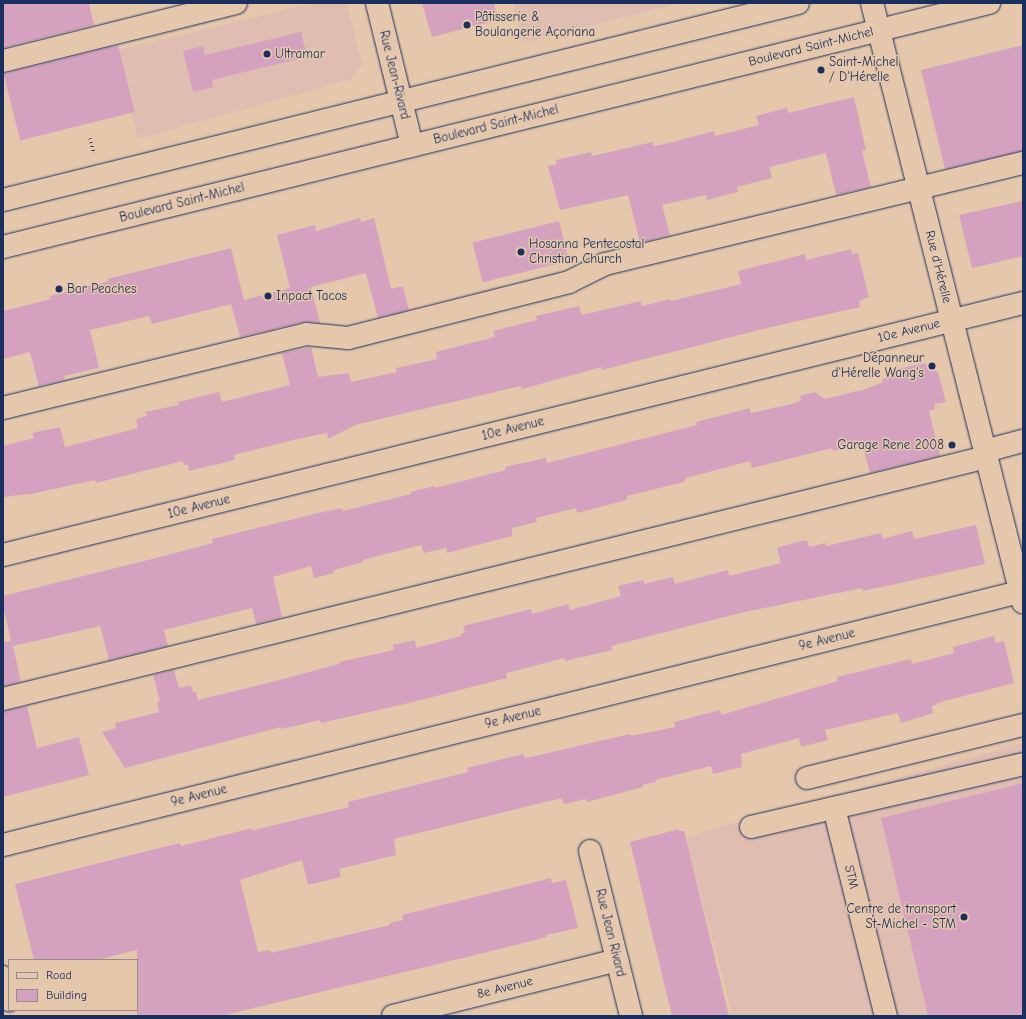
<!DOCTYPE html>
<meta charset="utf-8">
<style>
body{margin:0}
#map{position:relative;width:1026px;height:1019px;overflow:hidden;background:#e5c8ac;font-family:"Comic Neue",sans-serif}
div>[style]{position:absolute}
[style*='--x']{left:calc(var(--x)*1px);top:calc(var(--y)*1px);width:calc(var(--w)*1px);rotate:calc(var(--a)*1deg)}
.built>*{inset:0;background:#e0bdb1}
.building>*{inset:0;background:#d4a2be;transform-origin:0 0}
.path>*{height:2.5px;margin-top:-1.25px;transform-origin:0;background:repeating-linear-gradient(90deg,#1b2f5e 0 1px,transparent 0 4px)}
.roads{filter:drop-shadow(0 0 1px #1b2f5e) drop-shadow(0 0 1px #1b2f5e)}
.minor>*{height:22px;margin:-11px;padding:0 11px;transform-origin:11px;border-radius:11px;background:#e5c8ac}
.major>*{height:22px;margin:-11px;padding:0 11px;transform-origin:11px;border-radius:11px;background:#e5c8ac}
.dots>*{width:11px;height:11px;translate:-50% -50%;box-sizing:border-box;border:2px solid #e5c8ac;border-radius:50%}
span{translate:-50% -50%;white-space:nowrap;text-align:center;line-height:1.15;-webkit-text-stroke:3px #e5c8ac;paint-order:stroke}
.poi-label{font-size:13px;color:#1b2f5e}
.left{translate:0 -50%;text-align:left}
.right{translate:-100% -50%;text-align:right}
.street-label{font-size:13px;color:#1b2f5e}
.frame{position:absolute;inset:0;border:4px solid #1b2f5e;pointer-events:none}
.legend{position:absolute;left:8px;top:959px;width:130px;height:52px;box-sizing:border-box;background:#e5c8ac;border:1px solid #948b8d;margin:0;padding:5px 7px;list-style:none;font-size:12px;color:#1b2f5e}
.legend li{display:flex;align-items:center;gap:8px;height:20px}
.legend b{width:20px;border:1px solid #948b8d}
</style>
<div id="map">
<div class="built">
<i style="clip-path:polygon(314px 3px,347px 3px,362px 64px,352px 79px,138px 139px,115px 51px)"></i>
<i style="clip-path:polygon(513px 3px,681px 3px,523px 43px)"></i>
<i style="clip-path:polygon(1023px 743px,1023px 1016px,733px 1016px,685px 837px)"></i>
</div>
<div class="building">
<i style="clip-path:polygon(3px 3px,89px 3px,94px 25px,3px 48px)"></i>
<i style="clip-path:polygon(422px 3px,494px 3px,498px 20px,432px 37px)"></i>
<i style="clip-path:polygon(301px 32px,307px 57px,212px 80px,213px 87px,193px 92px,183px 51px,203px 46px,205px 55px)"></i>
<i style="left:118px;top:45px;width:69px;height:118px;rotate:76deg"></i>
<i style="clip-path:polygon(1023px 45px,1023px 151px,945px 169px,921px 70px)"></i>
<i style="clip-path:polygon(854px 97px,866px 150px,862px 151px,871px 187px,836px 195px,826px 153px,769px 167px,772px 178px,737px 187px,738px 192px,707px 200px,706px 195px,662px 205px,670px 235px,640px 243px,628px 195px,560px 210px,548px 166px,557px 164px,556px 160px,591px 152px,592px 156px,653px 142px,653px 146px,665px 144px,714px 131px,715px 136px,759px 125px,756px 116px,787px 108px,788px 113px)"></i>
<i style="clip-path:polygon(1023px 201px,1023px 256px,972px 268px,959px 215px)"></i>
<i style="clip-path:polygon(360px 218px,361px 222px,374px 218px,391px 289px,403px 286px,409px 310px,378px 318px,366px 273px,311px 287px,320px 323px,303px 322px,240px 337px,231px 304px,152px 324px,149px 316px,90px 330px,99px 368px,64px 376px,65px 380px,39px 386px,30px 352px,3px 359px,3px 311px,51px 299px,50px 296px,109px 281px,108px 279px,231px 248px,244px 300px,290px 288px,277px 235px,315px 225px,316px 231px)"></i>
<i style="left:559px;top:221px;width:41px;height:89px;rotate:76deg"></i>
<i style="clip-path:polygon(851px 249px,852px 254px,858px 253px,869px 297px,859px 301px,860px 307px,763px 329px,602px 370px,602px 367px,522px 389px,521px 386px,355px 425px,328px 439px,327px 433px,302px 438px,234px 455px,235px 460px,189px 471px,188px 465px,184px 465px,183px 461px,96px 483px,95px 480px,31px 494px,3px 497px,3px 446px,34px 438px,32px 433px,60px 427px,65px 447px,73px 445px,138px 428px,136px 419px,147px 416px,145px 412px,179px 405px,178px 402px,219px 392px,222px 402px,290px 385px,282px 353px,311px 347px,318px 377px,349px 373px,351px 382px,397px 372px,396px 368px,437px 359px,436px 352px,495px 337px,493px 331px,537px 320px,536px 316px,579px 306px,582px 315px,641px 301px,642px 306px,671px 299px,671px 301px,741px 284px,738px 271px,805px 254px,806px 260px)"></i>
<i style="clip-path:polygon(925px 363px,938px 372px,946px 402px,934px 404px,935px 409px,929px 411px,940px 456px,870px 473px,862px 444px,833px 451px,832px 448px,752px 468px,750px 461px,686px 478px,684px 482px,627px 496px,627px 500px,577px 513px,576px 508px,536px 518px,537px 522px,512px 528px,512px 536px,447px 553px,446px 548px,424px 553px,421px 545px,363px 560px,363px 562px,334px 570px,334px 573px,314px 578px,311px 566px,273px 577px,282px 617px,256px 624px,252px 608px,164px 630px,168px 646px,109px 660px,100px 626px,13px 646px,21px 682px,3px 686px,3px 642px,11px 641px,3px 605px,3px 596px,152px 559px,213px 543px,212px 539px,318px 513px,342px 508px,343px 511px,411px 494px,410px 492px,435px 486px,435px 488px,506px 470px,505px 467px,546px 458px,547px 463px,697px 425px,696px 422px,750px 408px,751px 413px,792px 404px,801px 400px,800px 396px,815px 392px,825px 399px,866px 389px,883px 382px,882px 379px,891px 377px,889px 371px)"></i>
<i style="clip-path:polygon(976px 525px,985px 564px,905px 582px,863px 591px,862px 588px,740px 613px,611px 646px,612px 650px,565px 661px,564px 658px,515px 671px,506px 673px,507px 678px,409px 703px,321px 723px,320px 720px,282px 729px,281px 727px,125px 768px,102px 732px,116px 728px,115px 723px,159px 712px,157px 701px,160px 701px,153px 675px,174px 670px,179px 688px,191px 685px,193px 692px,196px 692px,198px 700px,275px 681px,339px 664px,339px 662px,394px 650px,393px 645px,415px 640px,416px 648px,461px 636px,460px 634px,465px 632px,463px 626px,531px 609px,532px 614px,568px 604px,570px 610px,621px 596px,618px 586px,644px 580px,644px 584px,673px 577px,675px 584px,728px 570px,729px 576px,781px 563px,777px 548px,797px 542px,807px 540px,809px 547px,826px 543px,826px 546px,881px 533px,883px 539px,912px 531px,914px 539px)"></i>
<i style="clip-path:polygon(994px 636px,996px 643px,1004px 641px,1014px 683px,937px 703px,937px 705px,932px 706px,933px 713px,901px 723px,898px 713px,825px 730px,828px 740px,801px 747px,799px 738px,741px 754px,742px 767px,713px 774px,711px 766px,655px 780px,656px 782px,642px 785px,643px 787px,587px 802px,586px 799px,564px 804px,562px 798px,394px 839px,396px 855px,339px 869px,341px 877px,308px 885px,302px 860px,240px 880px,258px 952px,270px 950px,271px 953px,390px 925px,390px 923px,403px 920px,402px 915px,551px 878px,552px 883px,566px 880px,578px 928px,546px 935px,547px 937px,463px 958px,221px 1016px,137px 1016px,137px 950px,97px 960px,34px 960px,15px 884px,180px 843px,181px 846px,252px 828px,252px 830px,258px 829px,349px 807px,348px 802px,468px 772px,467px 768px,523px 754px,524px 758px,535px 756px,630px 734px,631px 736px,675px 727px,674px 722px,720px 710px,721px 715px,838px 681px,837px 677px,911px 659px,912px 664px,954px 653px,953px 647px)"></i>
<i style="clip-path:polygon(27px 706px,37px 748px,79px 737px,89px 775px,3px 797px,3px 711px)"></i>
<i style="clip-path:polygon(1023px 783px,1023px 1016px,928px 1016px,881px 818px)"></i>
<i style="clip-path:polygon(679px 829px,679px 831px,684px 831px,729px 1016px,672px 1016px,630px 842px)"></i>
</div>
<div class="path">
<i style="--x:90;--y:138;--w:16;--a:75"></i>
</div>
<div class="roads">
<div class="minor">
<i style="--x:377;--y:3;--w:147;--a:76.2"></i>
<i style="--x:872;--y:3;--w:618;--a:75.85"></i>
<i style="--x:3;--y:61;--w:240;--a:-14"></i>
<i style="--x:3;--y:408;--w:312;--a:-13.7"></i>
<i style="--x:306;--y:334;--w:42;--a:5.4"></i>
<i style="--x:348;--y:338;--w:228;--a:-14.2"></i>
<i style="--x:569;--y:282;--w:40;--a:-26.6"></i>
<i style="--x:605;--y:264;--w:430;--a:-13.6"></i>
<i style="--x:985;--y:451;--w:39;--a:-15"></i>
<i style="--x:3;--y:555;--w:1051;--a:-13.88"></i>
<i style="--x:3;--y:699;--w:1013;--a:-13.82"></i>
<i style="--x:807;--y:778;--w:222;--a:-13.8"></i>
<i style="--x:834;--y:808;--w:214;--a:76"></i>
<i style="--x:751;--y:827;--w:279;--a:-13"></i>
<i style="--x:3;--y:845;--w:1051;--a:-13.98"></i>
<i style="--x:590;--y:851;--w:170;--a:76"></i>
<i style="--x:3;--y:977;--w:24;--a:75"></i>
<i style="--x:393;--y:1016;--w:231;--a:-14"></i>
</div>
<div class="major">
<i style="--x:3;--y:200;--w:819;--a:-13.92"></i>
<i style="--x:3;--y:247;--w:1016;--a:-13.9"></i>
</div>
</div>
<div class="dots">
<i style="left:467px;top:25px;background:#1b2f5e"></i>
<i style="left:267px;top:54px;background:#1b2f5e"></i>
<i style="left:821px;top:70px;background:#1b2f5e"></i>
<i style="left:521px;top:252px;background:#1b2f5e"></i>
<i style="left:59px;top:289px;background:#1b2f5e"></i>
<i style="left:268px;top:296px;background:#1b2f5e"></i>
<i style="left:932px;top:366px;background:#1b2f5e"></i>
<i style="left:952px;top:445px;background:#1b2f5e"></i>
<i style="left:964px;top:917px;background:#1b2f5e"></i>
</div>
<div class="poi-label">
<span class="left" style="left:475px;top:25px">Pâtisserie &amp;<br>Boulangerie Açoriana</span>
<span class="left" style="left:275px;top:54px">Ultramar</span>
<span class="left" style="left:829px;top:70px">Saint-Michel<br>/ D'Hérelle</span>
<span class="left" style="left:529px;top:252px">Hosanna Pentecostal<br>Christian Church</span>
<span class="left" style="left:67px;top:289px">Bar Peaches</span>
<span class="left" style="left:276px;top:296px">Inpact Tacos</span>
<span class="right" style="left:924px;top:366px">Dépanneur<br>d'Hérelle Wang's</span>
<span class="right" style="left:944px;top:445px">Garage Rene 2008</span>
<span class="right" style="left:956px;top:917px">Centre de transport<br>St-Michel - STM</span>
</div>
<div class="street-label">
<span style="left:811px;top:47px;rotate:-14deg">Boulevard Saint-Michel</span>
<span style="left:394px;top:75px;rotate:76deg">Rue Jean-Rivard</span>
<span style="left:496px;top:125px;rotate:-14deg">Boulevard Saint-Michel</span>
<span style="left:182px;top:203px;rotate:-14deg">Boulevard Saint-Michel</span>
<span style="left:938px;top:267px;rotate:76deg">Rue d'Hérelle</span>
<span style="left:909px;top:331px;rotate:-14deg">10e Avenue</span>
<span style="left:513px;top:429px;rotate:-14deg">10e Avenue</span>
<span style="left:199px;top:507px;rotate:-14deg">10e Avenue</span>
<span style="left:827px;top:640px;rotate:-14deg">9e Avenue</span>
<span style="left:513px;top:718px;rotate:-14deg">9e Avenue</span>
<span style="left:199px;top:796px;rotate:-14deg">9e Avenue</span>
<span style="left:851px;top:877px;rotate:76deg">STM</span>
<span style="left:610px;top:933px;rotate:76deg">Rue Jean Rivard</span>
<span style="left:505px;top:988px;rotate:-14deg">8e Avenue</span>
</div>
<div class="frame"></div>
<ul class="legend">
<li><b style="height:5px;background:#e5c8ac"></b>Road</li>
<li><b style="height:11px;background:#d4a2be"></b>Building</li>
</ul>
</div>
